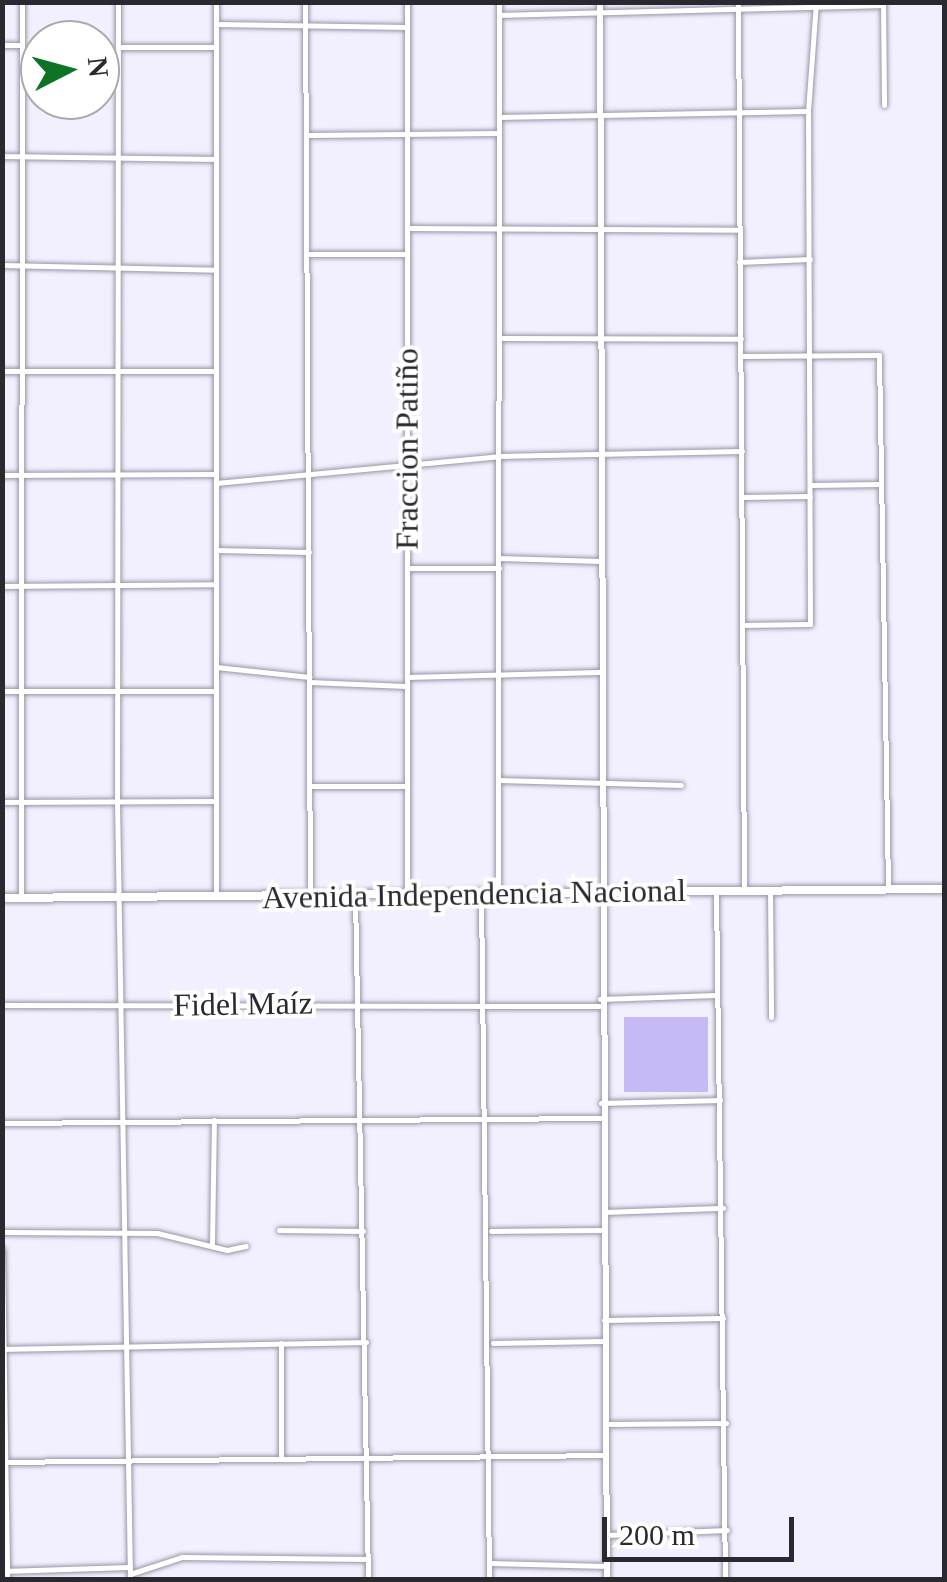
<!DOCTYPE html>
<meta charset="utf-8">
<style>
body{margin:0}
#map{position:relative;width:947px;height:1582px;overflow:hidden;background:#f2efff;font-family:"Times New Roman",serif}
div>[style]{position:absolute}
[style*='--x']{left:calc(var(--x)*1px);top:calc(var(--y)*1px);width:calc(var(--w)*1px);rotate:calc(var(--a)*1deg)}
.green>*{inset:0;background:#c7b9f4;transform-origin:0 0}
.roads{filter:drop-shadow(0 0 2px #9996a4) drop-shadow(0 0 2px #9996a4)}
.minor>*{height:5px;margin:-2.5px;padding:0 2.5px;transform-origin:2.5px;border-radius:2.5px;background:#fff}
.tertiary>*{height:6px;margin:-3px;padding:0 3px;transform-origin:3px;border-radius:3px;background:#fff}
.secondary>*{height:8px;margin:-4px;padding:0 4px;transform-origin:4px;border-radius:4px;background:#fff}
span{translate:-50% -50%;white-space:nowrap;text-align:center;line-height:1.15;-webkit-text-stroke:8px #fff;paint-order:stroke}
.street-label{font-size:32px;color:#2a292f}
.frame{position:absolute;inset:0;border:5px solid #2a292f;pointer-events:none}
.north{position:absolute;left:20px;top:20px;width:100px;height:100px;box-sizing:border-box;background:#fff;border:2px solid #aaa9ac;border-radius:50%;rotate:84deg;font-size:28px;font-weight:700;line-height:40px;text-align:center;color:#2a292f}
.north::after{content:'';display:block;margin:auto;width:35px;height:45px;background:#0e7324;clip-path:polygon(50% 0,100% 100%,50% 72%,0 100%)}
.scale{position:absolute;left:602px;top:1517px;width:192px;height:45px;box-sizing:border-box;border:5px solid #2a292f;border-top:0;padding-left:12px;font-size:30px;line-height:35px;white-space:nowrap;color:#2a292f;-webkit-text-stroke:8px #fff;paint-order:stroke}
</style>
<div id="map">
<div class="green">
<i style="left:624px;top:1017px;width:84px;height:75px"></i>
</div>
<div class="roads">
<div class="minor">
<i style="--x:118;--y:2;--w:800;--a:90.07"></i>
<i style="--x:117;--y:802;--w:778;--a:89.04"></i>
<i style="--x:216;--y:2;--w:894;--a:90"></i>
<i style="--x:305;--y:2;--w:892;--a:89.68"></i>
<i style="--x:407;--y:2;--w:893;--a:90"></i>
<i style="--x:738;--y:2;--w:887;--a:89.61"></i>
<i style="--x:883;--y:3;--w:102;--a:89.4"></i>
<i style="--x:499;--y:15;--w:384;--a:-1.5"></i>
<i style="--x:216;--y:24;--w:191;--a:0.9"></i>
<i style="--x:2;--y:45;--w:20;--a:0"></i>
<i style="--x:119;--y:47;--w:97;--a:0"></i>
<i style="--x:499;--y:117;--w:309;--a:-1.1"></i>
<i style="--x:307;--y:135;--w:192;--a:-0.6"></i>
<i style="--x:2;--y:156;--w:214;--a:0.8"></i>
<i style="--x:407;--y:228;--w:331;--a:0.3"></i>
<i style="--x:307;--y:254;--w:100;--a:0"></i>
<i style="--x:739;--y:262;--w:71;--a:-2.4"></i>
<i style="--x:2;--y:265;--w:214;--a:1.3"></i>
<i style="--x:499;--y:338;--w:242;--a:0.2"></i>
<i style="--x:741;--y:356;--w:138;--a:-0.4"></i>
<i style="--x:879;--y:355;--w:534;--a:89.03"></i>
<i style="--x:2;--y:371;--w:212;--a:0"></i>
<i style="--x:2;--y:475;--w:214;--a:-0.3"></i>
<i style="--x:216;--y:483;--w:284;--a:-5.4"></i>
<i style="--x:499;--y:456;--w:243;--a:-1.2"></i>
<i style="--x:810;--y:485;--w:71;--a:-0.8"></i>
<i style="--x:743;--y:497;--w:67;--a:-0.9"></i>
<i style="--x:217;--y:550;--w:92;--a:1.2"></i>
<i style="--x:499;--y:558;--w:101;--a:1.7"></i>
<i style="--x:407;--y:568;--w:92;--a:0"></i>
<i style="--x:2;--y:586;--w:212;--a:-0.5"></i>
<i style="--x:742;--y:625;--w:68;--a:-0.8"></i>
<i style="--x:810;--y:624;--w:513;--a:-90.22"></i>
<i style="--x:808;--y:111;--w:109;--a:-85.8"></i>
<i style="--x:216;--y:667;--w:94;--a:6.1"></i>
<i style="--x:408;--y:677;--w:192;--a:-1.5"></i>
<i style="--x:309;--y:682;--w:97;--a:2.4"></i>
<i style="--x:2;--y:691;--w:214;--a:0"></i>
<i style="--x:499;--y:780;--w:182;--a:1.6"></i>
<i style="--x:310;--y:786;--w:97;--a:0"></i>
<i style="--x:2;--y:802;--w:212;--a:-0.3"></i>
<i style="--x:770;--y:890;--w:127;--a:89.5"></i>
<i style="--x:716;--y:891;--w:689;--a:89.25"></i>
<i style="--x:481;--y:894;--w:686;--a:89.33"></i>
<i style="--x:498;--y:894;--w:892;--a:-89.94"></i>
<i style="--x:355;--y:895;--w:685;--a:88.91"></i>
<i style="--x:21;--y:898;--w:896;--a:-89.94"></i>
<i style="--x:600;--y:999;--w:116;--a:-2"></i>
<i style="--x:2;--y:1005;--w:598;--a:0.1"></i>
<i style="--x:601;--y:1103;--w:119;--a:-1.4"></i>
<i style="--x:2;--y:1123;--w:599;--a:-0.48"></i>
<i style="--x:606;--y:1212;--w:117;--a:-2"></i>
<i style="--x:279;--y:1230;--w:84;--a:0.7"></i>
<i style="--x:491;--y:1231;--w:112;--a:-0.5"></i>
<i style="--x:2;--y:1232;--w:155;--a:0.4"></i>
<i style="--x:157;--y:1233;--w:72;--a:13.7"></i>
<i style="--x:227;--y:1250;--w:19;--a:-12"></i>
<i style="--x:212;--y:1244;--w:124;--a:-89.1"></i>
<i style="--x:2;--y:1249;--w:331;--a:89.1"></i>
<i style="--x:604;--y:1320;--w:119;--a:-1"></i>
<i style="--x:281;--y:1343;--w:115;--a:90"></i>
<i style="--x:493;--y:1343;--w:111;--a:-1"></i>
<i style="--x:2;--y:1349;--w:364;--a:-1.1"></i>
<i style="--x:605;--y:1424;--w:121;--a:-0.5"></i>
<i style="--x:2;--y:1462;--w:604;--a:-0.66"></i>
<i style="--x:607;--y:1535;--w:120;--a:-2.4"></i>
<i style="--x:490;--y:1563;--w:117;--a:1.5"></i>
<i style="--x:2;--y:1571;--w:128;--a:-1.8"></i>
<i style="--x:130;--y:1574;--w:55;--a:-18.1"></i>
<i style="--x:182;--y:1557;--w:186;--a:0.6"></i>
</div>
<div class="tertiary">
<i style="--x:600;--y:2;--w:1578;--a:89.75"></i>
</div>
<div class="secondary">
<i style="--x:2;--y:898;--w:942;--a:-0.55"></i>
</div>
</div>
<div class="street-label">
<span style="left:407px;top:449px;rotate:-90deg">Fraccion Patiño</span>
<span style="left:474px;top:894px;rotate:-1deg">Avenida Independencia Nacional</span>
<span style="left:243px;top:1004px;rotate:-1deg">Fidel Maíz</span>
</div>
<div class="frame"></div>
<div class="north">N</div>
<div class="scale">200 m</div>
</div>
